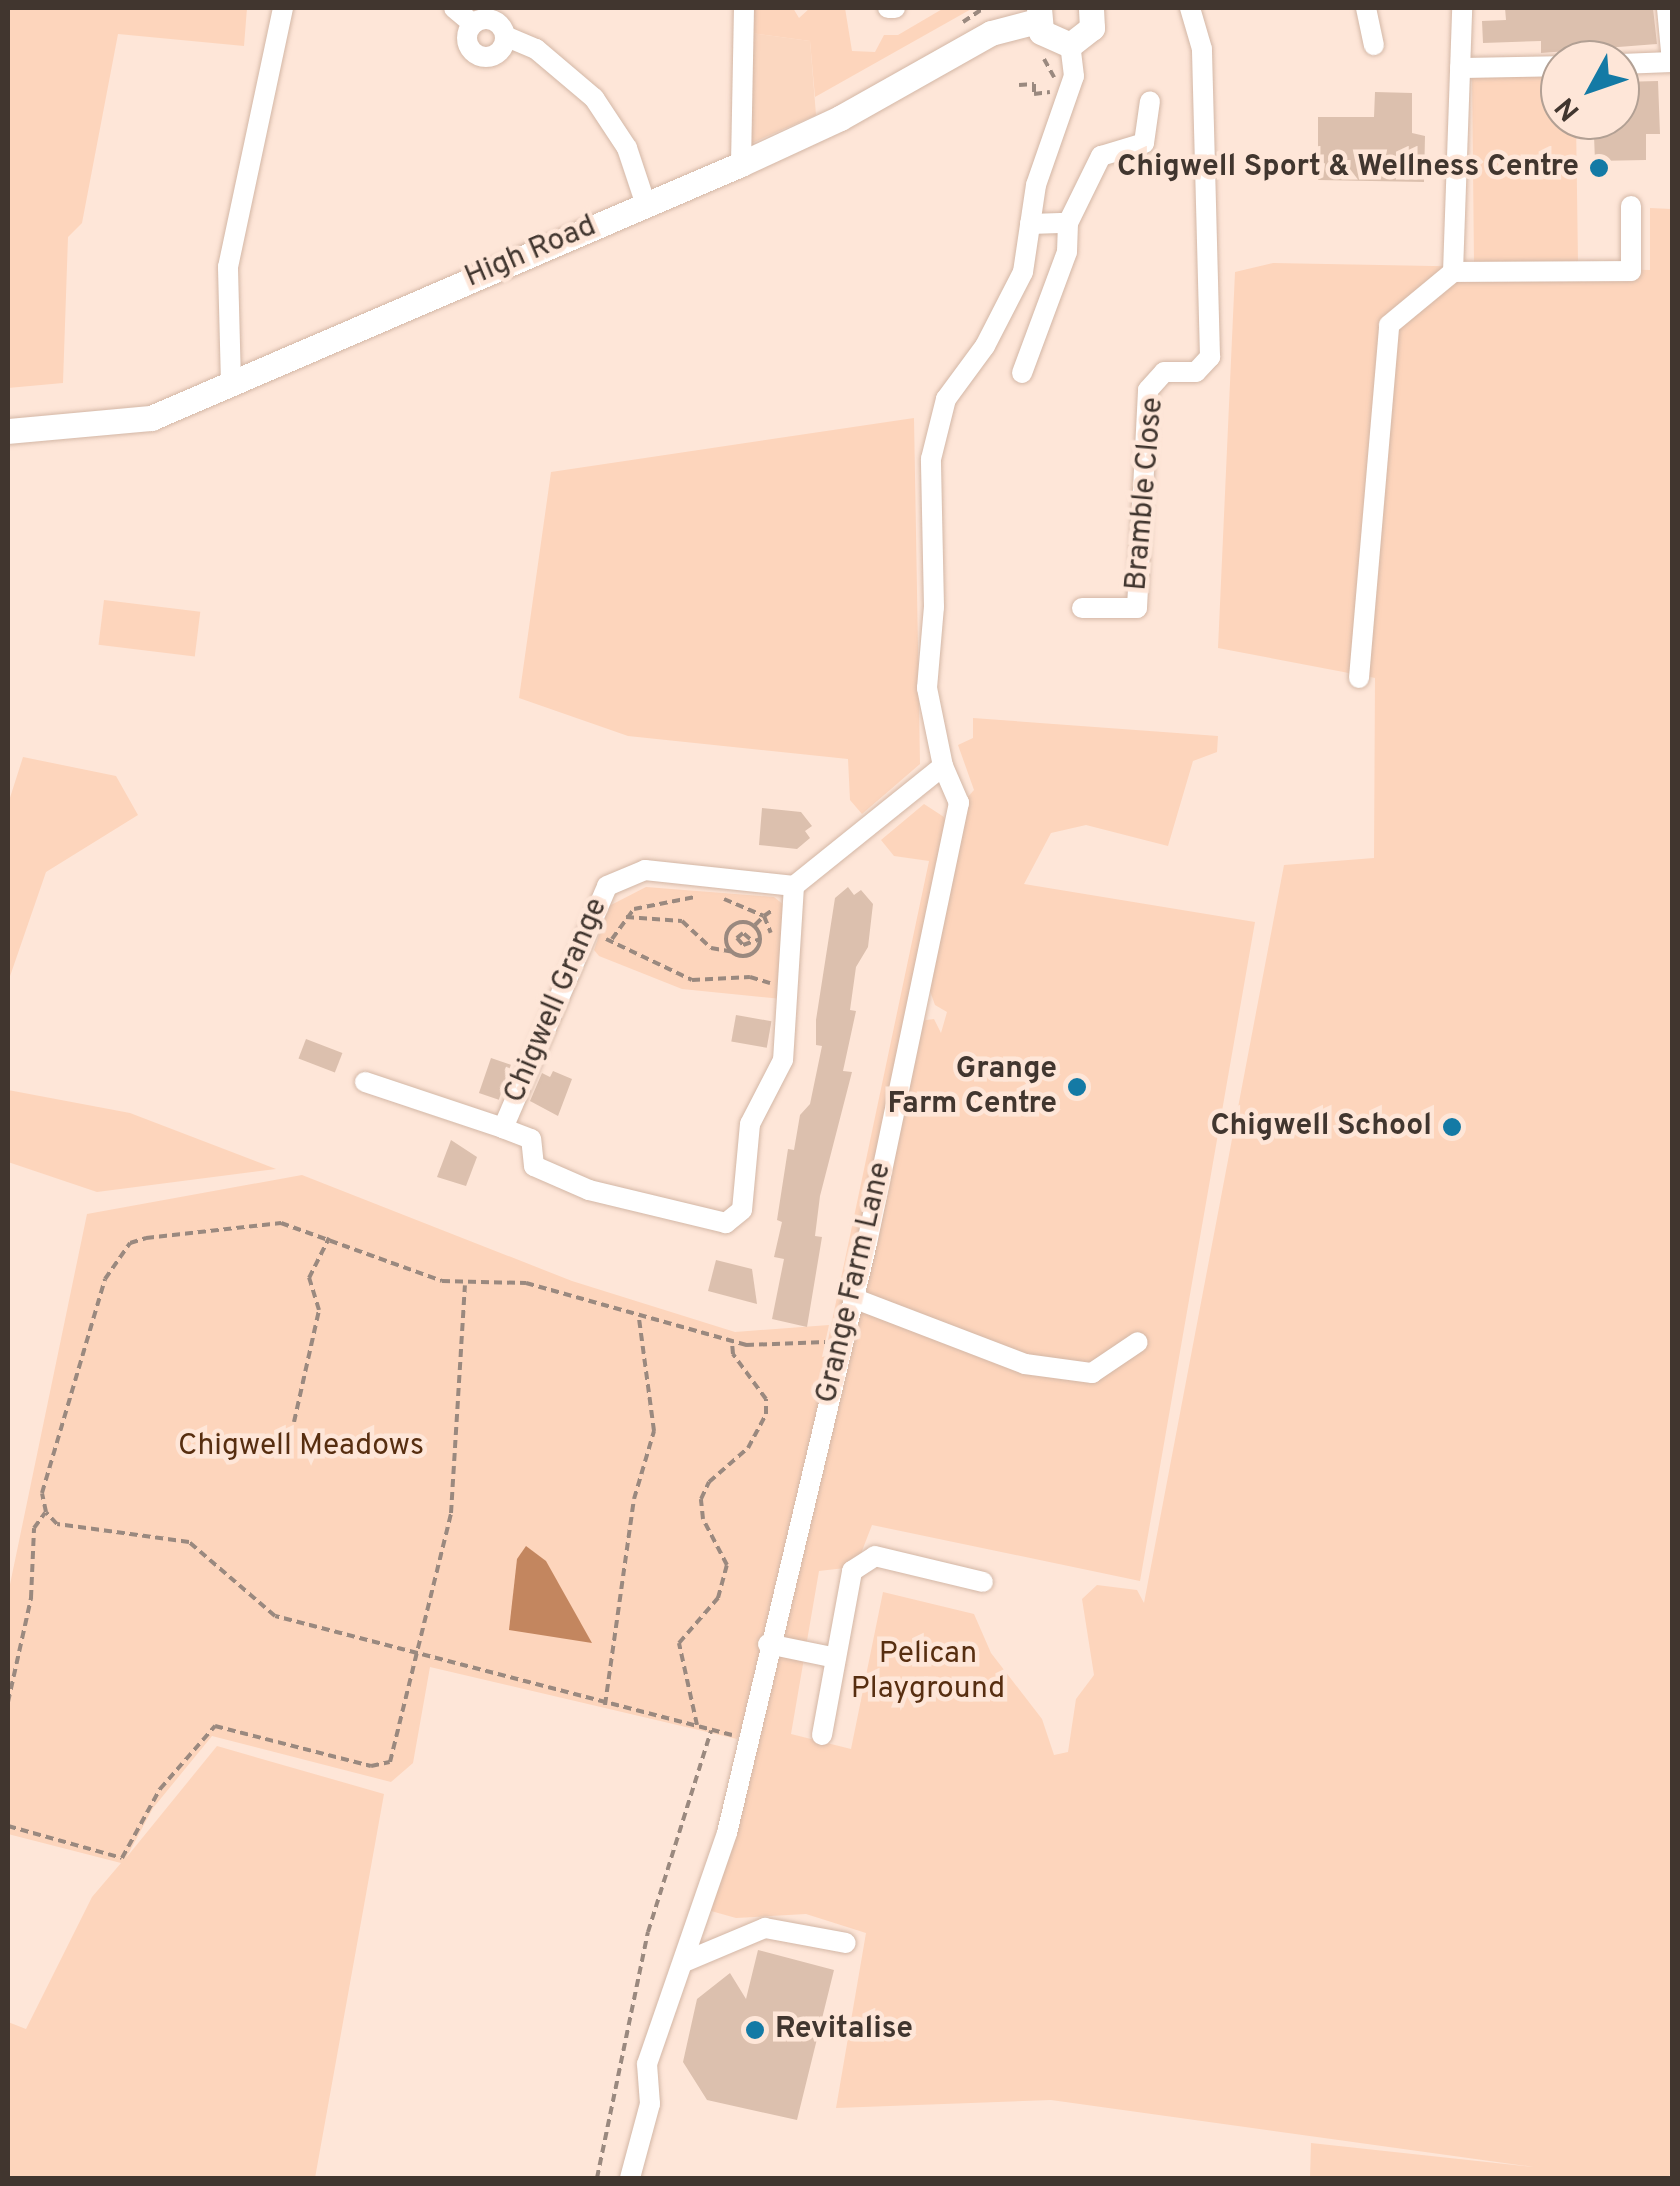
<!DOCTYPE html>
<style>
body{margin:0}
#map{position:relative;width:1680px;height:2186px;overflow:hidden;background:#fee6d8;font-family:Overpass,sans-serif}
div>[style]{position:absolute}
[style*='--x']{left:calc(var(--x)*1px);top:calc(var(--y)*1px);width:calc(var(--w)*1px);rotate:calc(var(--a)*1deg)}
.built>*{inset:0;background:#fbd7c0}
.green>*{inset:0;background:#fdd5bc;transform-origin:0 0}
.water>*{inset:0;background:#c3865f}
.building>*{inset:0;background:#dcc0ae;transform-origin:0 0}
.path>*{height:4px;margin-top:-2px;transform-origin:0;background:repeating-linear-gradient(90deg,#9a897f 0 8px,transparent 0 13px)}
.path>.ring{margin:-2px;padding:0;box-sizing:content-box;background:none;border:4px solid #9a897f;border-radius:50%}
.roads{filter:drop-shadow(0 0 2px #d3b7a6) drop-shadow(0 0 2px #d3b7a6)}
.minor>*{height:20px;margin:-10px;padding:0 10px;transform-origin:10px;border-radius:10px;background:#fff}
.minor>.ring{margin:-10px;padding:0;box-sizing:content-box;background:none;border:20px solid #fff;border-radius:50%}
.major>*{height:25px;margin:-12.5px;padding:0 12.5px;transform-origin:12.5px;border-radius:12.5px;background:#fff}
.dots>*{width:28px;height:28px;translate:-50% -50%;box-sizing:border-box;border:5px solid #fee6d8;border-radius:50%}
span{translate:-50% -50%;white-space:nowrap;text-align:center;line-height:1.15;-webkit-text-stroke:9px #fee6d8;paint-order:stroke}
.poi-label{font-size:30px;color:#41362f;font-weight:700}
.right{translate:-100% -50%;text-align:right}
.left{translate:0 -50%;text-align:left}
.street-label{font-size:30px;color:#41362f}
.park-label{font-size:30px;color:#572e10}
.frame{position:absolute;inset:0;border:10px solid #41362f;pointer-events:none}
.north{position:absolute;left:1540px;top:40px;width:100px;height:100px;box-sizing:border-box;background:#fee6d8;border:2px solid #b2a094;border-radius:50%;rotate:230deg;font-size:28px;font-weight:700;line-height:40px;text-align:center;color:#41362f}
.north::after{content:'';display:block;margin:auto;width:35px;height:45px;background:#147aa5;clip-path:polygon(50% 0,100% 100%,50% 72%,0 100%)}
</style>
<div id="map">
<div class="built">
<i style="clip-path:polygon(750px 33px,810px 41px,816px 115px,745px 146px)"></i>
</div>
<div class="green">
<i style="clip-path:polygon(8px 8px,247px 8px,244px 46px,118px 34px,82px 223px,68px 237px,63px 383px,8px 388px)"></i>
<i style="clip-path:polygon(751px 8px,793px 8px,799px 18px,810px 8px,845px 8px,852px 51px,875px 52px,884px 35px,898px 35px,944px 8px,973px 8px,815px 97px,810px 41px,750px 33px)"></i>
<i style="clip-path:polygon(1560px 73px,1560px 120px,1576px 120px,1578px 262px,1474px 263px,1472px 74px)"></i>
<i style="clip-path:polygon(1650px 208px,1672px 209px,1672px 2171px,1668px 2178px,1310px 2178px,1311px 2143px,1534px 2167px,1051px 2100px,836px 2108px,866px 1933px,806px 1914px,736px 1918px,711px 1911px,919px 1021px,934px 1019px,941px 1033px,947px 1012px,935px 1005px,926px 980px,965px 800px,974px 790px,958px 745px,973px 738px,973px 718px,1218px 736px,1217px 752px,1193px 761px,1168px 846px,1086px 825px,1051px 833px,1024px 884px,1255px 922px,1140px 1581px,872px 1525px,860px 1556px,845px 1568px,819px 1571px,791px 1734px,851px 1749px,883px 1592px,974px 1614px,991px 1653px,1042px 1719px,1054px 1755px,1068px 1752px,1076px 1699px,1094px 1675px,1082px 1599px,1097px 1585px,1137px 1590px,1144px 1603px,1284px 865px,1374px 858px,1375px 678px,1218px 648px,1235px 272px,1273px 263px,1650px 270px)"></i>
<i style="clip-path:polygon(914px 418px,920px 764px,862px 814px,850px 800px,848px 759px,628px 736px,519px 698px,551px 472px)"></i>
<i style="left:104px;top:600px;width:97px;height:45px;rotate:7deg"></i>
<i style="clip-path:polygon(23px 757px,116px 776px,138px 815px,46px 872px,8px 982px,8px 804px)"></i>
<i style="clip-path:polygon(924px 804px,944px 817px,950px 834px,936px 862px,840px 1338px,828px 1340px,929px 861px,894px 856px,881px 840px)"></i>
<i style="clip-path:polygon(646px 887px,774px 897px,785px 906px,782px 999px,682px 989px,599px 956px,594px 950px,609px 906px)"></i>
<i style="clip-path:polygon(8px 1090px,130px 1113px,276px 1169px,97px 1192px,8px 1162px)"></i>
<i style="clip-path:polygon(302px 1175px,572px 1281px,735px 1332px,829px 1325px,822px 1357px,834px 1354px,744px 1726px,737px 1739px,430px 1667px,413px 1763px,391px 1782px,212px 1736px,153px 1808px,126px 1858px,217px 1746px,384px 1794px,315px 2178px,8px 2178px,8px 2022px,26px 2029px,92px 1897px,121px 1863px,8px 1834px,8px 1594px,87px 1214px)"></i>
</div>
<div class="water">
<i style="clip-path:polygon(526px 1546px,546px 1561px,592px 1643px,509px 1630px,517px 1559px)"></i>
</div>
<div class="building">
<i style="clip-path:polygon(1505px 8px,1653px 8px,1657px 44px,1541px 53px,1541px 41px,1483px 43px,1482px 21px,1506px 20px)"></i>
<i style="clip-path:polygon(1658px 81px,1660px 134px,1646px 134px,1646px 160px,1595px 161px,1594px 136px,1582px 136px,1581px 120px,1620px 120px,1620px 82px)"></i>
<i style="clip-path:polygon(1375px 92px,1412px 93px,1412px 133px,1425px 136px,1424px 182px,1318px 180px,1318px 117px,1374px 117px)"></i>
<i style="clip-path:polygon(762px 808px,801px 812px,812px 826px,805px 831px,810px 838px,797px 849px,759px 845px)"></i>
<i style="clip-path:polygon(848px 887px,854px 895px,861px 890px,873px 904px,868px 947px,856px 967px,850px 1010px,856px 1011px,843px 1071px,852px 1072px,820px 1196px,815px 1236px,822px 1237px,807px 1327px,772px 1319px,784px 1259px,774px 1257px,782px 1222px,777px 1220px,788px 1149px,794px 1150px,800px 1115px,810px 1104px,822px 1046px,816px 1045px,816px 1020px,835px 898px)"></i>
<i style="left:736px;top:1015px;width:36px;height:27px;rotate:10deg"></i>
<i style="left:306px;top:1039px;width:39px;height:21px;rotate:21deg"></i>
<i style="left:491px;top:1058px;width:21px;height:37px;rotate:19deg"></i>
<i style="clip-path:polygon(553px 1071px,572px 1079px,558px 1116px,530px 1101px,542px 1073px,550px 1077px)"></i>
<i style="clip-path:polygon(451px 1140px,477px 1157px,466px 1186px,437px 1177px)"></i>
<i style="clip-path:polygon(716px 1260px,752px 1269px,757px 1304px,708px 1291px)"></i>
<i style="clip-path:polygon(758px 1950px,834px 1970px,797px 2120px,707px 2100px,683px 2062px,697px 1999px,730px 1973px,746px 1999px)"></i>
</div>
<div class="path">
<i style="--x:963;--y:22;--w:25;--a:-34"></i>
<i style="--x:1044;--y:59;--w:21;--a:61"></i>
<i style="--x:1019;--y:85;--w:15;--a:-4"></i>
<i style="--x:1034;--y:84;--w:10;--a:90"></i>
<i style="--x:1034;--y:94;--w:16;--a:-7"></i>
<i style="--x:724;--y:899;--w:43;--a:23"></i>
<i style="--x:764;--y:916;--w:12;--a:-35"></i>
<i style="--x:626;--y:917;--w:56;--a:4.1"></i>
<i style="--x:682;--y:921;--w:40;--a:43"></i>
<i style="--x:711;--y:948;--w:22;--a:10"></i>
<i class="ring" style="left:726px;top:922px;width:30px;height:30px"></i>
<i style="--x:755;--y:925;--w:13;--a:-45"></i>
<i style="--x:764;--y:916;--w:18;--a:68"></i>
<i style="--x:606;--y:939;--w:95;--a:25.5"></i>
<i style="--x:692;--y:980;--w:58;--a:-3"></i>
<i style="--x:750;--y:977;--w:21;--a:17"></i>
<i style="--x:612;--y:939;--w:37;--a:-54"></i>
<i style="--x:634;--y:909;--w:62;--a:-11.1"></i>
<i style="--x:750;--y:939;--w:9;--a:-139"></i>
<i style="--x:743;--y:933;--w:8;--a:140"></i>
<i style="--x:737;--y:938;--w:9;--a:49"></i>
<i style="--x:743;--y:945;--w:18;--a:-19"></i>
<i style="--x:294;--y:1422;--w:115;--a:-77.4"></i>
<i style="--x:319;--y:1310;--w:34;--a:-107"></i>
<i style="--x:309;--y:1278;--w:45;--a:-63.4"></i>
<i style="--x:8;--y:1702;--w:107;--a:-77.5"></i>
<i style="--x:31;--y:1598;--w:70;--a:-87.5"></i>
<i style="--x:34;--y:1528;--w:19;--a:-54"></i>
<i style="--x:605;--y:1705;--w:208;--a:-82"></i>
<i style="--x:634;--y:1499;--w:71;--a:-73.6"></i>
<i style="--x:654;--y:1431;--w:114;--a:-97.6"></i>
<i style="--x:697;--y:1725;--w:84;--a:-102.4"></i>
<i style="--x:679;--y:1643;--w:60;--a:-49.1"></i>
<i style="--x:718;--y:1598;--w:34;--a:-75"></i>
<i style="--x:727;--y:1565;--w:52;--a:-117.6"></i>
<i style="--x:703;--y:1519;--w:20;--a:-96"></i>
<i style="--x:701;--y:1499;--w:19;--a:-65"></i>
<i style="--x:709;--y:1482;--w:52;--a:-41.1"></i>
<i style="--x:748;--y:1448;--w:38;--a:-62"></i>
<i style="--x:766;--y:1414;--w:15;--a:-90"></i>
<i style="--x:766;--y:1399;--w:56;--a:-126.3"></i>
<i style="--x:733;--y:1354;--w:12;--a:-95"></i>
<i style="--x:732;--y:1735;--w:472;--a:-165.4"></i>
<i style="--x:275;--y:1616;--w:113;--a:-139.3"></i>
<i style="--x:189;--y:1542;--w:133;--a:-172.2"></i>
<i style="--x:57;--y:1524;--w:16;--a:-133"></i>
<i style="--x:46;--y:1512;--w:19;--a:-102"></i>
<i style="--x:42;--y:1493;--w:223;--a:-73.6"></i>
<i style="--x:105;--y:1279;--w:44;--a:-55.2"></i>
<i style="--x:130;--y:1243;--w:17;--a:-17"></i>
<i style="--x:146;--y:1238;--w:136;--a:-6.3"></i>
<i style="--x:281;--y:1223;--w:171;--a:19.8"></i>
<i style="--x:442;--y:1281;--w:84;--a:1.4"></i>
<i style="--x:526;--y:1283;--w:229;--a:15.7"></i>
<i style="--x:746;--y:1345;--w:79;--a:-2.2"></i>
<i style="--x:8;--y:1826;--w:118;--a:15.7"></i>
<i style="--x:122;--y:1858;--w:79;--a:-61.2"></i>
<i style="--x:160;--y:1789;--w:84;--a:-48.9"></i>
<i style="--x:215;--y:1726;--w:161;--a:14.4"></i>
<i style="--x:371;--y:1766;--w:19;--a:-12"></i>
<i style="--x:390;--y:1762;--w:256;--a:-76.2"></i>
<i style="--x:451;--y:1513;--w:228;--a:-86.5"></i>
<i style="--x:597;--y:2178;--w:251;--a:-78.3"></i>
<i style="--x:648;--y:1932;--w:211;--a:-72.6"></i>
</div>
<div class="roads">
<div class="minor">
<i style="--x:454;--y:8;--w:25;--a:40"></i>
<i style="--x:888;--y:8;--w:7;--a:0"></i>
<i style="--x:1366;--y:8;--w:38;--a:78"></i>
<i class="ring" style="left:467px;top:19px;width:18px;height:18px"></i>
<i style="--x:505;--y:36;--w:34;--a:23"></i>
<i style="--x:536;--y:49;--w:76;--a:40.2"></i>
<i style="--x:594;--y:98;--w:60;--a:56.6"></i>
<i style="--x:627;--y:148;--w:60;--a:71.6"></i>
<i style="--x:1620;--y:64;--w:52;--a:-2.2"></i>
<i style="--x:1672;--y:62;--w:54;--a:-95.3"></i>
<i style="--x:1460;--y:68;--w:100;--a:-1.1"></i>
<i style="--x:741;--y:164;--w:156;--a:-88.9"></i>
<i style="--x:1030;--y:224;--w:38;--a:-2"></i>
<i style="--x:1068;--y:223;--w:75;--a:-63.8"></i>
<i style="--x:1101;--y:156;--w:45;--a:-16.8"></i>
<i style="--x:1144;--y:143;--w:42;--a:-81.9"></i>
<i style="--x:1453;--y:272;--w:178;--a:-0.3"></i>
<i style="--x:1631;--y:271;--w:65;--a:-90"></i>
<i style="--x:1022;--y:373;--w:129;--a:-69.6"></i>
<i style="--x:1067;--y:252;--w:29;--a:-88"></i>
<i style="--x:231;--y:383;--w:116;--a:-91.5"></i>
<i style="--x:228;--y:267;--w:265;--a:-78"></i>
<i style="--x:1082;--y:608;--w:55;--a:0"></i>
<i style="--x:1137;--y:608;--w:218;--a:-87.1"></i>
<i style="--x:1148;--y:390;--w:24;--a:-48"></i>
<i style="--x:1164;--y:372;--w:32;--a:0"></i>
<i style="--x:1196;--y:372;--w:21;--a:-47"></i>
<i style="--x:1210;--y:357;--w:308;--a:-91.5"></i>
<i style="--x:1202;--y:49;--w:43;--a:-106.3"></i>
<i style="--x:1359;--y:678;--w:354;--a:-85.1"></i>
<i style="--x:1389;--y:325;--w:83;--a:-39.6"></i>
<i style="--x:1453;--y:272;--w:264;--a:-88"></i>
<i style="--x:794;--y:886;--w:174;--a:93.6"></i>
<i style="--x:783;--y:1060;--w:72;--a:117.3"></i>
<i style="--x:750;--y:1124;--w:86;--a:95.3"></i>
<i style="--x:742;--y:1210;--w:21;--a:141"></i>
<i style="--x:726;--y:1223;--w:141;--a:-166.5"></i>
<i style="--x:589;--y:1190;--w:60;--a:-156.4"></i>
<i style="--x:534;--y:1166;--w:27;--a:-96"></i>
<i style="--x:531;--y:1139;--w:30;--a:-159"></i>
<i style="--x:503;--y:1128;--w:263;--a:-66.7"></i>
<i style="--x:607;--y:886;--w:41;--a:-22.8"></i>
<i style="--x:645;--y:870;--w:150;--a:6.1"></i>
<i style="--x:794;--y:886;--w:191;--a:-38.8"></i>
<i style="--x:365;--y:1082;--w:145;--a:18.4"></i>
<i style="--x:853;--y:1298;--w:184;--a:21"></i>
<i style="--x:1025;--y:1364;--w:68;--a:7.7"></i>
<i style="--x:1092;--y:1373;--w:55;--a:-34"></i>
<i style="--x:768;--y:1644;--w:69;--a:11.6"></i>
<i style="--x:822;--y:1735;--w:167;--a:-79.6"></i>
<i style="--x:852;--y:1571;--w:27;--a:-33"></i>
<i style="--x:875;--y:1556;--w:111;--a:13.5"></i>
<i style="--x:684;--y:1962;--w:88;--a:-22.8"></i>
<i style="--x:765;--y:1928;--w:82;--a:10.5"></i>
<i style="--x:630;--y:2178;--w:77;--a:-74.9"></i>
<i style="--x:650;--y:2104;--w:40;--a:-94.3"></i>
<i style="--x:647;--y:2064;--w:244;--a:-70.9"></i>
<i style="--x:727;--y:1833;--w:606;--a:-76.65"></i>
<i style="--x:867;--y:1243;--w:450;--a:-78.2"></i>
<i style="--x:959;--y:803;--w:40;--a:-113.4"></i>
<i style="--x:943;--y:766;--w:80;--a:-101.6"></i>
<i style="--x:927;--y:688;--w:81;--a:-85.1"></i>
<i style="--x:934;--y:607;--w:148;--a:-91.2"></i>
<i style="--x:931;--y:459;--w:62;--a:-76"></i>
<i style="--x:946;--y:399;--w:66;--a:-53.7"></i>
<i style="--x:985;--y:346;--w:83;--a:-62.8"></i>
<i style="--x:1023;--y:272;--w:88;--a:-81.5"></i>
<i style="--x:1036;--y:185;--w:115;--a:-70.8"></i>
<i style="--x:1074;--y:76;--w:31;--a:-97"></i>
</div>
<div class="major">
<i style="--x:1039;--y:8;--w:24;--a:85"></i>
<i style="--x:1041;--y:32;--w:32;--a:24"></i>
<i style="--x:1070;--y:45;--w:28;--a:-38"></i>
<i style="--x:1092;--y:28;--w:20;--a:-93"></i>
<i style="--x:8;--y:431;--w:144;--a:-5.2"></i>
<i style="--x:151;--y:418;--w:642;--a:-23.29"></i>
<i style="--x:741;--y:164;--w:109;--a:-24.9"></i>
<i style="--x:840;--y:118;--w:173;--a:-29.4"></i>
<i style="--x:991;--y:33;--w:48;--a:-14.6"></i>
</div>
</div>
<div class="dots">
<i style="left:1599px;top:168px;background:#147aa5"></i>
<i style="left:1077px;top:1087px;background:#147aa5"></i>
<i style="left:1452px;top:1127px;background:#147aa5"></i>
<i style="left:755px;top:2030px;background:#147aa5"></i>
</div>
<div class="poi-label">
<span class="right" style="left:1579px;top:168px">Chigwell Sport &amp; Wellness Centre</span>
<span class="right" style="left:1057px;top:1087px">Grange<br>Farm Centre</span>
<span class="right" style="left:1432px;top:1127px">Chigwell School</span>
<span class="left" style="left:775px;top:2030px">Revitalise</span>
</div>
<div class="street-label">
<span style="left:531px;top:253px;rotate:-23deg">High Road</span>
<span style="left:1146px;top:494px;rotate:-85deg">Bramble Close</span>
<span style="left:557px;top:1001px;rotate:-67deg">Chigwell Grange</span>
<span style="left:855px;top:1283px;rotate:-77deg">Grange Farm Lane</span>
</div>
<div class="park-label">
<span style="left:301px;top:1447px">Chigwell Meadows</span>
<span style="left:928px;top:1672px">Pelican<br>Playground</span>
</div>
<div class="frame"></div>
<div class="north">N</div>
</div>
